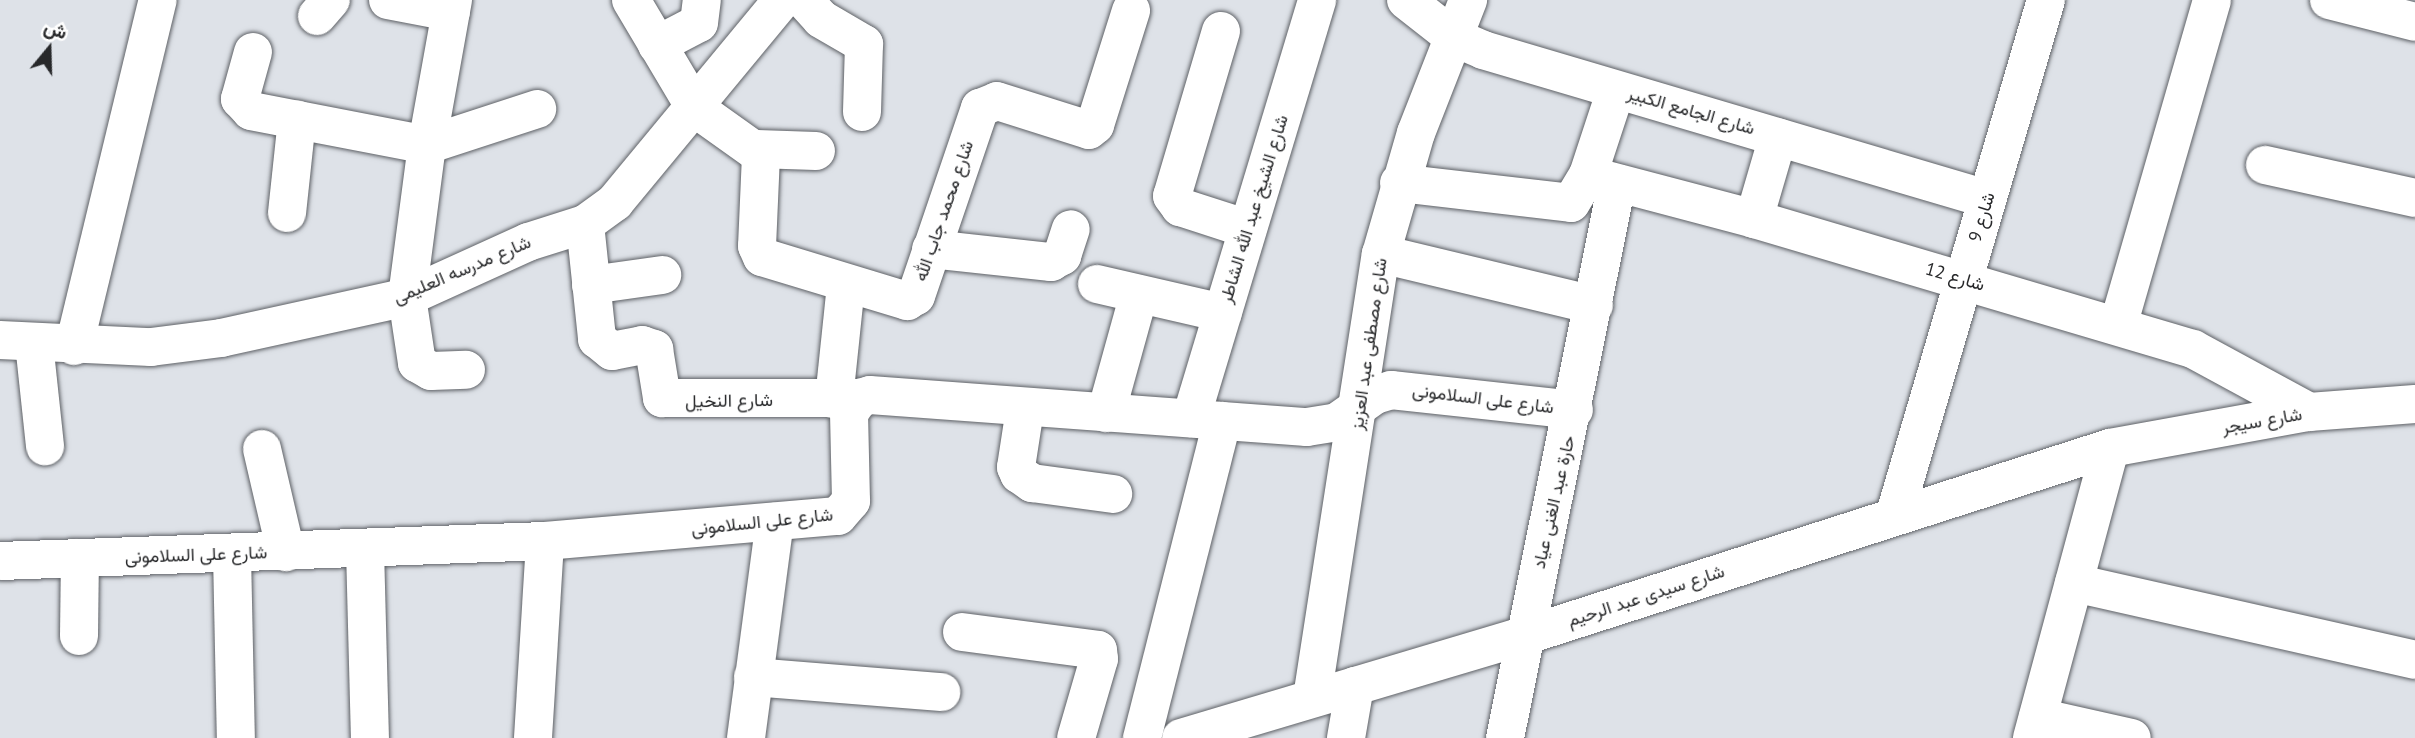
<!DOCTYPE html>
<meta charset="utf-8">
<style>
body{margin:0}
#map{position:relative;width:2415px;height:738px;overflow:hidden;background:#dee2e8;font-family:"PT Sans",Vazirmatn,sans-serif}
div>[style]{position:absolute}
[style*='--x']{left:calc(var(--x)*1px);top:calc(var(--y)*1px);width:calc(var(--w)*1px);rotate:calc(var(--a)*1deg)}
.roads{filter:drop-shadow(0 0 2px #5e6166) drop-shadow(0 0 2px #5e6166)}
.street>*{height:38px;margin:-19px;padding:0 19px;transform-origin:19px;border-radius:19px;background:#fff}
.secondary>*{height:38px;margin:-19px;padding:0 19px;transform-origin:19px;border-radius:19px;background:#fff}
span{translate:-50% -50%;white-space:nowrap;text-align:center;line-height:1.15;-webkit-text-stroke:7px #fff;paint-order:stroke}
.street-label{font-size:18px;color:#27282a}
.north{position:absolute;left:14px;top:14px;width:70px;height:70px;-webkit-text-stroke:5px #fff;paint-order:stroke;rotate:19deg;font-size:19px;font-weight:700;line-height:28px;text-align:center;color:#27282a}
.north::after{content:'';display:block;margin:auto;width:24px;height:32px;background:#27282a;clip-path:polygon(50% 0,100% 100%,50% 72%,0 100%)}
</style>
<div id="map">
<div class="roads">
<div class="street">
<i style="--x:388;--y:0;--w:64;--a:10.8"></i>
<i style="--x:453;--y:0;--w:147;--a:100.2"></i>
<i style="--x:427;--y:145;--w:153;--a:97.5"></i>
<i style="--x:407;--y:297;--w:67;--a:81.4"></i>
<i style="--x:417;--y:363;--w:16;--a:30"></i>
<i style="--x:431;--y:371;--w:35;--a:-2"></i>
<i style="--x:631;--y:0;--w:126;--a:59.3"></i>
<i style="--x:695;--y:108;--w:81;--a:35.5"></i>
<i style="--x:761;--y:155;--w:91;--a:92.5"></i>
<i style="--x:757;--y:246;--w:12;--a:66"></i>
<i style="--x:762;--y:257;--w:152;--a:16.9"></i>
<i style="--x:907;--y:301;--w:10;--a:-29"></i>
<i style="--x:916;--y:296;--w:199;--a:-71.2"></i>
<i style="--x:980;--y:108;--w:18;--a:-22"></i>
<i style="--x:997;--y:101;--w:96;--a:17.5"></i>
<i style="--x:1089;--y:130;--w:8;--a:-40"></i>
<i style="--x:1095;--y:125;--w:120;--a:-72.5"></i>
<i style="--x:804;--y:0;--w:25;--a:48"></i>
<i style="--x:821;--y:19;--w:50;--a:30.2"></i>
<i style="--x:864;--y:44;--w:68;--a:91.7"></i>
<i style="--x:1406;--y:0;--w:60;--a:38.2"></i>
<i style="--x:1453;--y:37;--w:33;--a:23"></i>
<i style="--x:1483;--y:50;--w:526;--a:16.47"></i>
<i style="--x:2329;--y:0;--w:89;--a:14.3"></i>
<i style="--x:317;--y:16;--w:21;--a:-49"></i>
<i style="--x:1221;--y:31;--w:172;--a:106.5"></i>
<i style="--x:1172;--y:196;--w:14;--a:54"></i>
<i style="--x:1180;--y:207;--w:71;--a:17.9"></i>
<i style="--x:657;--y:45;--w:47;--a:-27.6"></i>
<i style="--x:699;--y:23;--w:23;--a:-83"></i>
<i style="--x:253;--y:52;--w:49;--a:105.5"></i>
<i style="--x:240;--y:99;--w:16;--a:47"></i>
<i style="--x:251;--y:111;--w:179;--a:10.9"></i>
<i style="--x:427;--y:145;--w:116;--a:-18.1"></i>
<i style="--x:757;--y:149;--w:59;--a:1.9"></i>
<i style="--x:2265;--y:165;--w:154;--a:12.4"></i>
<i style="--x:1588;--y:175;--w:172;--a:14.8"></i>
<i style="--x:1754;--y:219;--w:458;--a:16.5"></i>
<i style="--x:2193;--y:349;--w:132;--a:28.5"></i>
<i style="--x:1399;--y:183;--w:173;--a:6.6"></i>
<i style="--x:1571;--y:203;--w:33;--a:-59"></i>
<i style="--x:1588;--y:175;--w:89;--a:-71.8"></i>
<i style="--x:287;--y:213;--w:94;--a:-83.9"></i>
<i style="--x:1754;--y:219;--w:85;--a:-73.7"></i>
<i style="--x:585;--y:224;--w:116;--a:84"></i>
<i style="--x:597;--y:339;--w:19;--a:39"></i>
<i style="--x:612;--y:351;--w:31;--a:-11"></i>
<i style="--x:642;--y:345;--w:13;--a:18"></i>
<i style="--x:654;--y:349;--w:50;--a:80.7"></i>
<i style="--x:662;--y:398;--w:198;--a:0"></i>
<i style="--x:931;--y:249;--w:121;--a:6.2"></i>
<i style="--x:1051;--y:262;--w:13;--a:-29"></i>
<i style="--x:1062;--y:256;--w:28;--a:-72"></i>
<i style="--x:1381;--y:254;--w:219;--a:13.5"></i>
<i style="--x:1097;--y:284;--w:129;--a:13"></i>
<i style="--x:591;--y:285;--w:72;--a:-8"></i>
<i style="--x:2118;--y:326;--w:339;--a:-73.9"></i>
<i style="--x:0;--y:340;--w:151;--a:2.7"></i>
<i style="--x:151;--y:347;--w:71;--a:-7.3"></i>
<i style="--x:221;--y:338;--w:190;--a:-12.4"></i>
<i style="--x:407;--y:297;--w:133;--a:-24.4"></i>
<i style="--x:528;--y:242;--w:60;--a:-17.5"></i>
<i style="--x:585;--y:224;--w:37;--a:-36"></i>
<i style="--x:615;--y:202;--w:262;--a:-50.4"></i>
<i style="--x:34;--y:343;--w:104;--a:83.9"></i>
<i style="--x:74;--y:346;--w:356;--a:-76.4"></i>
<i style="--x:834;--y:399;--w:115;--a:-84"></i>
<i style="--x:1025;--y:409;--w:59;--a:98.8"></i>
<i style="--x:1016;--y:467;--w:8;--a:67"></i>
<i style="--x:1019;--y:474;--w:16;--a:35"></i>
<i style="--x:1032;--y:483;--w:82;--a:7.7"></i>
<i style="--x:1106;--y:413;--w:123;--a:-74.5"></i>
<i style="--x:1191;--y:418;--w:437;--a:-73.2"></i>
<i style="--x:262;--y:449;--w:106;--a:76.9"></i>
<i style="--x:1895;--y:514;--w:536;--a:-73.63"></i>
<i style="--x:365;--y:549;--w:189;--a:88.5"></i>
<i style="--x:232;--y:554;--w:184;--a:88.8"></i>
<i style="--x:0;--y:561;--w:545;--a:-2.1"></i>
<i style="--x:545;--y:541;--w:294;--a:-4.9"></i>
<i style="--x:838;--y:516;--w:20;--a:-49"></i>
<i style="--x:851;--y:501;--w:88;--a:-91.3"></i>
<i style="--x:849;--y:413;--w:19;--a:-54"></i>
<i style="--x:860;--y:398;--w:10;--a:-17"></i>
<i style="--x:870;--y:395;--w:438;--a:4.2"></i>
<i style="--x:1307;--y:427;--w:30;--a:-9"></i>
<i style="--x:1337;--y:422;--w:47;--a:-35.4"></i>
<i style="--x:1375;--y:395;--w:17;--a:-17"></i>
<i style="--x:1391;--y:390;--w:184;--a:6.2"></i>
<i style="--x:2074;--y:583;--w:350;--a:12.7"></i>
<i style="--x:962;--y:632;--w:137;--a:7.5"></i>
<i style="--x:1098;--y:650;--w:9;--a:84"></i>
<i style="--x:1099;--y:659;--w:82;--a:106.2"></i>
<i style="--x:79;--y:636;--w:78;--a:-89.3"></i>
<i style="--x:753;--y:677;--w:189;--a:4.6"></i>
<i style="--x:1312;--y:698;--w:449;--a:-81.2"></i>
<i style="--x:1381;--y:254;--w:126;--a:-73.9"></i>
<i style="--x:1416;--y:133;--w:143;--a:-68.6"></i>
<i style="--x:2038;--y:717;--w:96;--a:12.6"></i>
<i style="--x:533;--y:738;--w:197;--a:-86.5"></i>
<i style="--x:746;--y:738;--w:218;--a:-82.4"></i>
<i style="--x:1142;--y:738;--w:327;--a:-75.8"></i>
<i style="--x:1346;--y:738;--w:53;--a:-80.2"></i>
<i style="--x:1505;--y:738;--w:566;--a:-78.59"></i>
<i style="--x:2032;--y:738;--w:300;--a:-74.9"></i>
</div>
<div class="secondary">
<i style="--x:1181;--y:738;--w:358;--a:-16.6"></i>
<i style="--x:1524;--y:636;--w:615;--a:-17.79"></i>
<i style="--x:2110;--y:448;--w:202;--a:-10.3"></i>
<i style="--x:2309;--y:412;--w:106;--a:-4.3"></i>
</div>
</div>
<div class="street-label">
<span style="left:1691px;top:111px;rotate:16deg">شارع الجامع الكبير</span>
<span style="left:1254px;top:209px;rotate:-73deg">شارع الشيخ عبد الله الشاطر</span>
<span style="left:944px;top:211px;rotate:-71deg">شارع محمد جاب الله</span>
<span style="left:1982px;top:217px;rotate:-73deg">شارع 9</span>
<span style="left:462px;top:270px;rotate:-23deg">شارع مدرسه العليمى</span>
<span style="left:1955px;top:277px;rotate:16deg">شارع 12</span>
<span style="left:1369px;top:344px;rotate:-82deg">شارع مصطفى عبد العزيز</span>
<span style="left:1483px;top:399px;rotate:7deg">شارع على السلامونى</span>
<span style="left:729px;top:401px;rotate:-1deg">شارع النخيل</span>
<span style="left:2262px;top:421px;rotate:-10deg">شارع سيجر</span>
<span style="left:1554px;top:502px;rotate:-77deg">حارة عبد الغنى عياد</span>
<span style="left:762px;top:522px;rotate:-6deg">شارع على السلامونى</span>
<span style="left:196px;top:555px;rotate:-2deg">شارع على السلامونى</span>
<span style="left:1646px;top:596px;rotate:-18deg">شارع سيدى عبد الرحيم</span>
</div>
<div class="north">ش</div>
</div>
